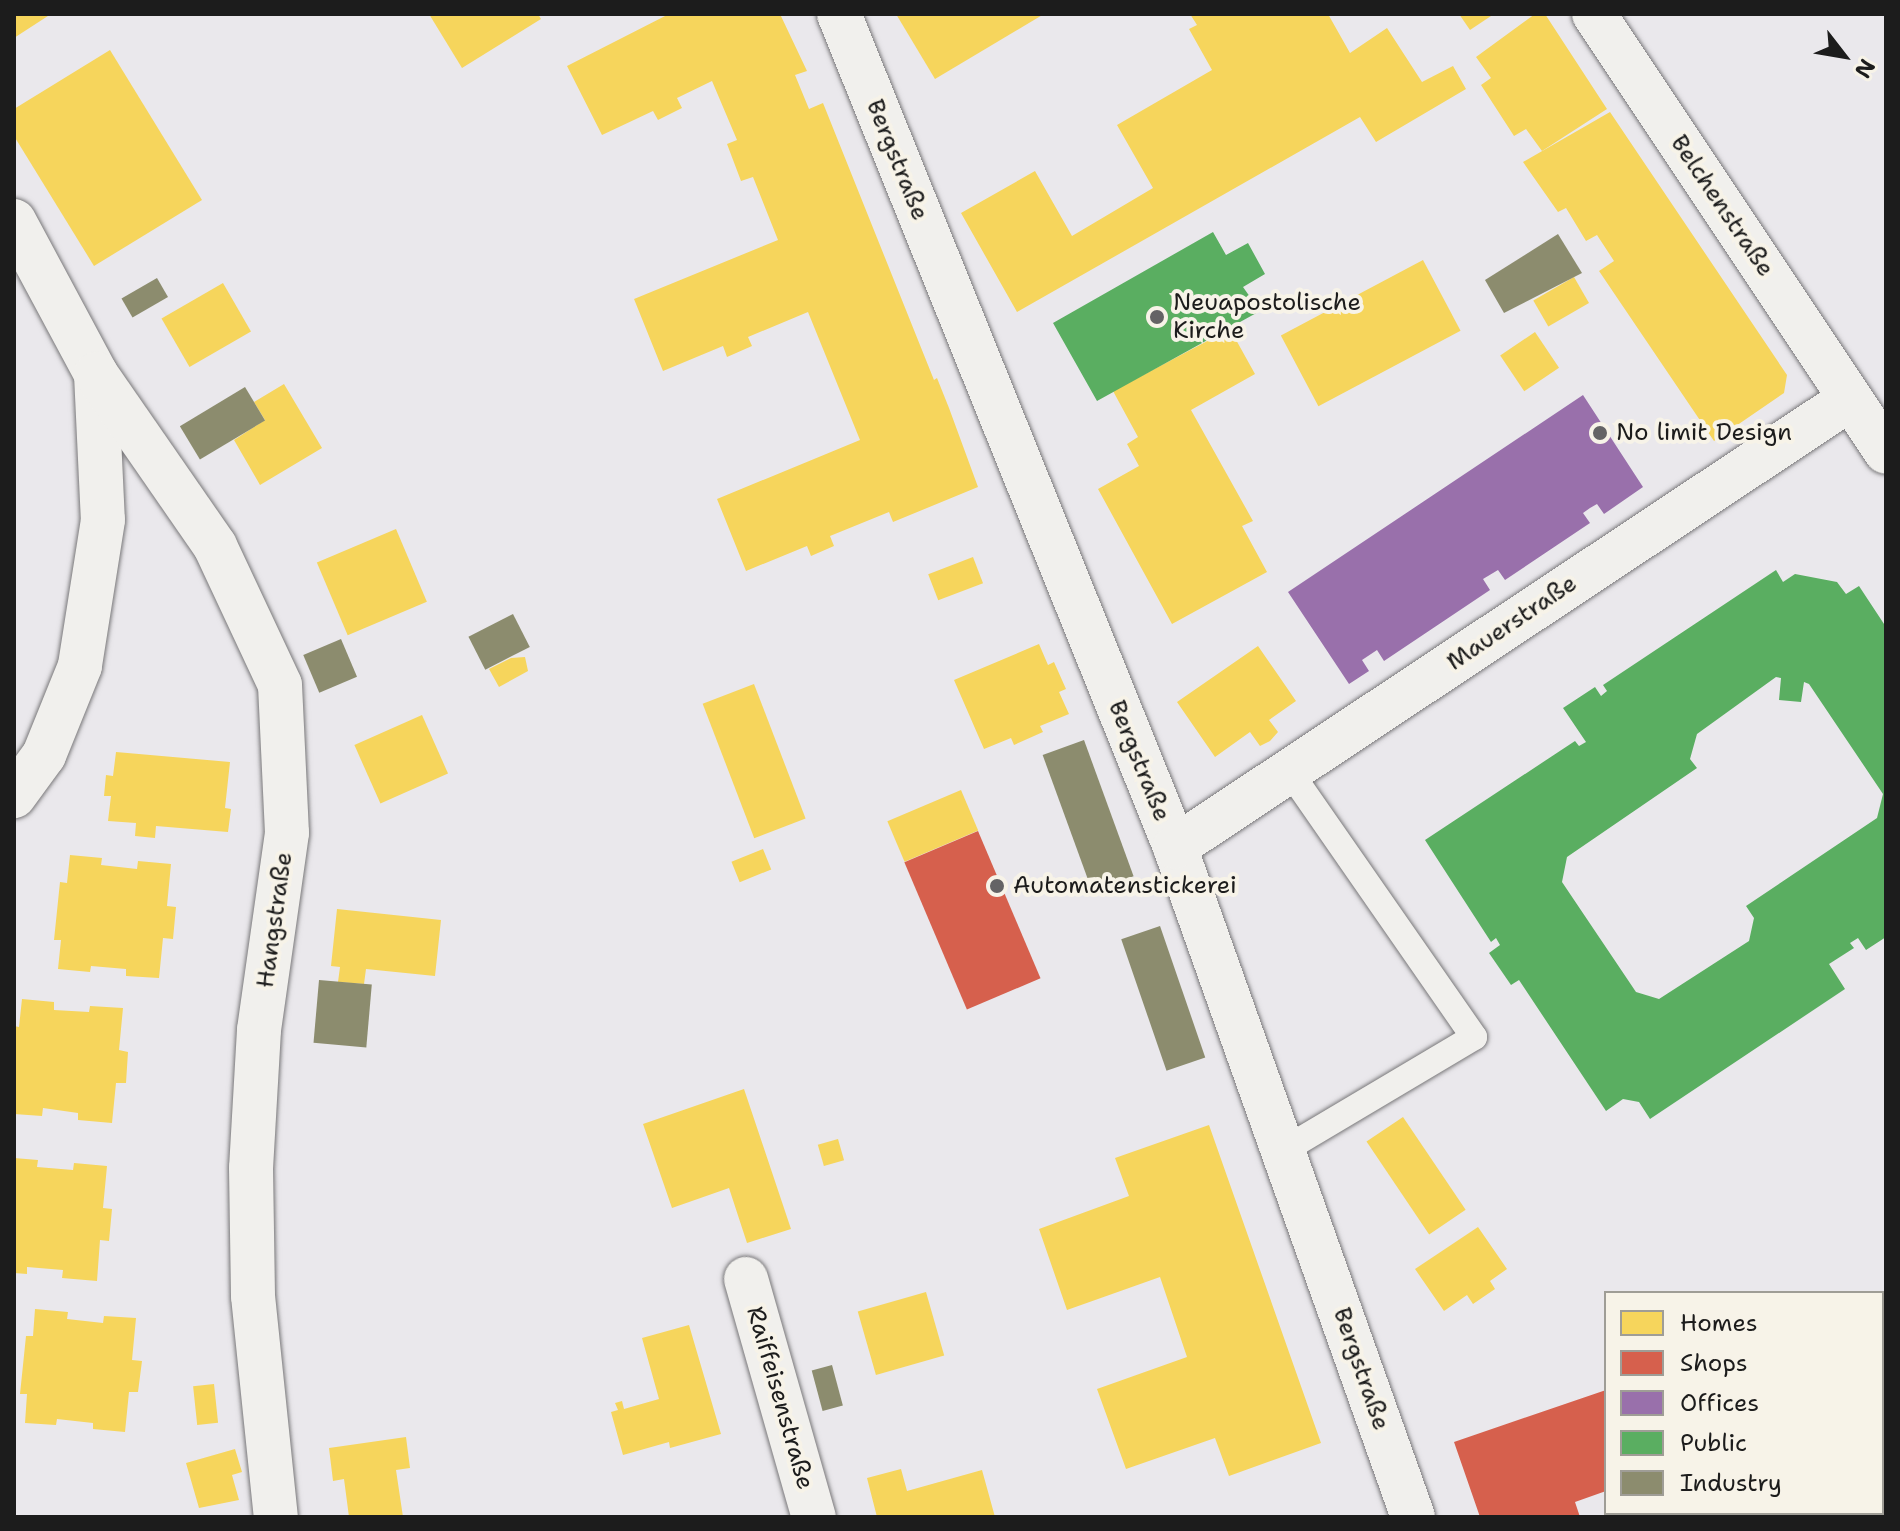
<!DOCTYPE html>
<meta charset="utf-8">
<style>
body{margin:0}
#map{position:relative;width:1900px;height:1531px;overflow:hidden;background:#eae8ec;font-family:"Shantell Sans",sans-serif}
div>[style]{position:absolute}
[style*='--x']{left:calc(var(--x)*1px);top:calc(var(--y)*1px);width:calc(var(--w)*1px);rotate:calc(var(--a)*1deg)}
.homes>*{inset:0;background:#f6d55c;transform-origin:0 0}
.shops>*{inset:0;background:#d6604d;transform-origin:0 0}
.offices>*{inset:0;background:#9970ab}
.public>*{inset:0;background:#5aae61}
.industry>*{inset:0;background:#8c8c6e;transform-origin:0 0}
.roads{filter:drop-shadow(0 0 2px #79787a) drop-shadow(0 0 2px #79787a)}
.lane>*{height:26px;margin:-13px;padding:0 13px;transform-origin:13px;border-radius:13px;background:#f1f0ed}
.street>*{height:44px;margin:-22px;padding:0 22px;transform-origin:22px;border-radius:22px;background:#f1f0ed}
.secondary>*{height:44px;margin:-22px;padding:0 22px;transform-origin:22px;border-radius:22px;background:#f1f0ed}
.dots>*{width:22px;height:22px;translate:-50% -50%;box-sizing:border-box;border:4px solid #f7f3e8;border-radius:50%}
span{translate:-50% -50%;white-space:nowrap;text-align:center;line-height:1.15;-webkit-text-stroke:8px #f7f3e8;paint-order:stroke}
.street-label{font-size:24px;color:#1c1c1c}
.poi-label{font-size:24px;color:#1c1c1c}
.left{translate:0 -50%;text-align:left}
.frame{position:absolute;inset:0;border:16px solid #1c1c1c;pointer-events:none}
.legend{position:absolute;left:1604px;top:1291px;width:280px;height:224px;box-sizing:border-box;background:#f7f3e8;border:2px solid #9f9d96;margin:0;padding:10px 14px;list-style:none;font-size:24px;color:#1c1c1c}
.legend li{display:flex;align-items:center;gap:16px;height:40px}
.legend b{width:40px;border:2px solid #9f9d96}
.north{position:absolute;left:1804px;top:16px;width:80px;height:80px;-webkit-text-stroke:6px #f7f3e8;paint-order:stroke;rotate:121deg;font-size:22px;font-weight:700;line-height:32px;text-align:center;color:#1c1c1c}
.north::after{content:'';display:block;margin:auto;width:28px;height:36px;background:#1c1c1c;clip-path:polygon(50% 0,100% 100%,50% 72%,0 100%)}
</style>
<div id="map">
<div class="homes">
<i style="clip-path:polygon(14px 14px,51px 14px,14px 38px)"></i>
<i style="clip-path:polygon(429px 14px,538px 14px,541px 19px,462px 68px)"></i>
<i style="clip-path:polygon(669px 14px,780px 14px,807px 71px,795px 75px,809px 109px,823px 103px,934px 380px,937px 378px,949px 408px,978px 487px,893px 522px,889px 512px,830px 536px,834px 546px,811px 556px,807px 546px,746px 571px,717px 499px,860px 440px,808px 312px,748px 337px,752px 346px,727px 357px,723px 346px,663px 371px,634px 299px,778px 240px,753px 177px,741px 181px,727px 144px,737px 140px,712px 81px,677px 98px,682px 108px,658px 120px,653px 111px,602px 135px,567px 66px)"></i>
<i style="clip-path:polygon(896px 14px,1044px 14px,935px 79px)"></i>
<i style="clip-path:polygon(1190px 14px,1328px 14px,1350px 53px,1387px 28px,1422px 82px,1453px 66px,1466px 89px,1376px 142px,1360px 117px,1017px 312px,961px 213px,1035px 171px,1072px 236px,1153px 188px,1117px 125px,1212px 70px,1189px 29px,1197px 25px)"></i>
<i style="clip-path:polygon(1459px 14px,1494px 14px,1470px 30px)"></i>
<i style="clip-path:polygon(1535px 14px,1545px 14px,1607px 109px,1542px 151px,1526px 129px,1514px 136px,1481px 85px,1491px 78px,1476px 57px)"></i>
<i style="clip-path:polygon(110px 50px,202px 200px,94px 266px,14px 136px,14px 109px)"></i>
<i style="clip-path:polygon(1610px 112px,1787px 375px,1784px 393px,1714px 441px,1599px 271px,1614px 261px,1597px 235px,1586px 241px,1566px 208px,1558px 212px,1523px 162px)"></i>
<i style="left:1423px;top:260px;width:80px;height:161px;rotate:62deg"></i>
<i style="left:1574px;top:277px;width:30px;height:47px;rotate:60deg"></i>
<i style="left:223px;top:283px;width:56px;height:71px;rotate:60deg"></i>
<i style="clip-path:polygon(1230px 329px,1255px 374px,1191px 410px,1253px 521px,1242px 526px,1267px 572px,1172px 624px,1098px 489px,1139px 466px,1127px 444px,1138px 437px,1113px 391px)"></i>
<i style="left:1535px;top:332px;width:43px;height:42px;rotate:56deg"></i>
<i style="clip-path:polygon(284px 384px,322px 448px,260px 485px,234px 440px,265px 420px,254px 402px)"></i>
<i style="left:396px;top:529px;width:79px;height:86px;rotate:67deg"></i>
<i style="left:973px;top:557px;width:28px;height:48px;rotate:69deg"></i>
<i style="clip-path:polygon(1039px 644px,1048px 665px,1054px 662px,1066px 689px,1059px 692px,1069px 714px,1040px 726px,1043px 732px,1014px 745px,1011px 738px,984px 749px,954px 680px)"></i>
<i style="clip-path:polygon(1258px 646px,1296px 701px,1269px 720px,1278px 732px,1270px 741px,1260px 746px,1250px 732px,1215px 757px,1177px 702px)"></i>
<i style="clip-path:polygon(525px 657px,528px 671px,499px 687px,489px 669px,511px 658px)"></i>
<i style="left:754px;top:684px;width:144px;height:55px;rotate:69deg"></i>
<i style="left:422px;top:715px;width:64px;height:74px;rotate:66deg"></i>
<i style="clip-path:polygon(116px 752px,230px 762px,225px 808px,231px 809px,228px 832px,156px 826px,155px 838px,135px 836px,136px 823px,108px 821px,111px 796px,104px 796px,106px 775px,113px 776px)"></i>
<i style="left:961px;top:790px;width:44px;height:80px;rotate:67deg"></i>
<i style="left:763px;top:849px;width:22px;height:34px;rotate:68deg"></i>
<i style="clip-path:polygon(70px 855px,102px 858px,101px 865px,137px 869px,138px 861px,171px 864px,167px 906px,176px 907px,173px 939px,163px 938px,159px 978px,126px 976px,126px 969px,91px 966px,90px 972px,58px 969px,61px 940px,54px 940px,60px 882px,67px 883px)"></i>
<i style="clip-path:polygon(337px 909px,441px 920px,435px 976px,366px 969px,364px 984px,338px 982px,340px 967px,331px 966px)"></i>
<i style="clip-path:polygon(22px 999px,54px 1002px,54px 1010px,89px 1012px,90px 1006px,123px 1008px,119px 1050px,128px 1052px,126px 1083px,116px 1083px,112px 1123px,78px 1120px,78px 1113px,43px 1108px,42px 1116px,14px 1114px,14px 1026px,19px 1027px)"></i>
<i style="clip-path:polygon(744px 1089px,791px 1229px,747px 1243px,729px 1188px,672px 1208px,643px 1124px)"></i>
<i style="left:1403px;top:1117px;width:112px;height:44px;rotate:56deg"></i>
<i style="clip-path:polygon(1209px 1125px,1321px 1443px,1229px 1476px,1215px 1438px,1126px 1469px,1097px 1389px,1187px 1357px,1160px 1277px,1067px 1310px,1039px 1229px,1129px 1196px,1115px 1158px)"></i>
<i style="left:838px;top:1139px;width:22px;height:21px;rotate:74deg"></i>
<i style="clip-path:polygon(14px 1158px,38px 1160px,37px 1167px,73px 1170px,74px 1163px,107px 1166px,103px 1208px,112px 1209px,109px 1241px,100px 1240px,97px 1281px,62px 1278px,63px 1270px,27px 1267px,27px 1274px,14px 1273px)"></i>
<i style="clip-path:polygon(1478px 1227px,1507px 1269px,1490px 1281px,1495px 1289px,1473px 1304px,1467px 1295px,1444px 1311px,1415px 1269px)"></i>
<i style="left:926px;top:1292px;width:66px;height:71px;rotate:74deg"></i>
<i style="clip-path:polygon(35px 1309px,68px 1312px,67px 1319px,103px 1323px,104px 1316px,136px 1318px,132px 1360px,142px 1361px,138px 1392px,129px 1392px,125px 1432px,93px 1429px,93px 1423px,57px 1419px,56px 1425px,25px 1423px,27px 1394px,20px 1394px,26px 1336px,33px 1336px)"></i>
<i style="clip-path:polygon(689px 1325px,721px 1434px,670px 1448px,669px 1442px,623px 1455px,611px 1412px,618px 1410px,615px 1403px,622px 1401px,624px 1409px,659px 1399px,642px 1338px)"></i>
<i style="left:214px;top:1384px;width:39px;height:21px;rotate:84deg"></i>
<i style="clip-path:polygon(406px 1437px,410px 1468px,396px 1470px,403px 1517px,349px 1517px,344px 1479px,333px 1481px,329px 1448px)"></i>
<i style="clip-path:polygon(235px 1449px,242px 1472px,232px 1475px,239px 1500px,199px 1508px,186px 1463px)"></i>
<i style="clip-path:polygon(901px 1469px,907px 1491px,982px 1470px,995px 1517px,877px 1517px,867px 1478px)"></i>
</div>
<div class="shops">
<i style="left:978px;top:831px;width:160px;height:80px;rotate:67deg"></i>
<i style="clip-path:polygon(1606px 1390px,1606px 1491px,1575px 1502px,1580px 1517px,1480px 1517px,1454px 1442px)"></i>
<i style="left:1777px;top:1513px;width:94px;height:4px"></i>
</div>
<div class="offices">
<i style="clip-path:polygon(1583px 395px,1643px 487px,1604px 514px,1597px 504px,1590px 508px,1583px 513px,1590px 523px,1505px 580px,1498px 570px,1483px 579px,1490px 590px,1384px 661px,1377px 650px,1362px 660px,1369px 671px,1349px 684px,1288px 592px)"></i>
</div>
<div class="public">
<i style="clip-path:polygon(1213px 232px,1226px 255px,1248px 243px,1265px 274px,1243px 287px,1260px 311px,1097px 401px,1053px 323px)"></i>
<i style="clip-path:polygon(evenodd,1776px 570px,1783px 582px,1795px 574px,1837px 582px,1846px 594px,1859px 586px,1886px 627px,1886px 937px,1866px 950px,1858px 938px,1850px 943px,1854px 948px,1829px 964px,1845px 989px,1650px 1119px,1639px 1102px,1623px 1099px,1606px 1111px,1519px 980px,1511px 985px,1489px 953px,1500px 945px,1496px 938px,1491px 942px,1425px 840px,1575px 741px,1579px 746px,1586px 742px,1563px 708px,1595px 687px,1601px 696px,1607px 691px,1603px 685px,1776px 570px,1776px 677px,1781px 678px,1779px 700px,1801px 702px,1804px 682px,1809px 684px,1883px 794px,1877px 818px,1746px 906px,1754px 918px,1749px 941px,1659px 999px,1636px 992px,1562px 882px,1567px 857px,1697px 768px,1690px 759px,1697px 734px,1776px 677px)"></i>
</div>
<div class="industry">
<i style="clip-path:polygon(1558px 234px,1582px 273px,1504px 313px,1485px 280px)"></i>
<i style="left:157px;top:278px;width:22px;height:41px;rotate:60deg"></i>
<i style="left:245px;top:387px;width:39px;height:76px;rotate:59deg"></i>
<i style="left:513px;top:614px;width:37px;height:50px;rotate:63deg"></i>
<i style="left:341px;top:639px;width:41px;height:41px;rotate:67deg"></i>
<i style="left:1084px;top:740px;width:145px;height:44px;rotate:70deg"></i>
<i style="left:1160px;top:926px;width:139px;height:41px;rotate:71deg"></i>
<i style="left:319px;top:980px;width:53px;height:63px;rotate:5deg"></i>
<i style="left:832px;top:1365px;width:42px;height:21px;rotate:75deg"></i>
</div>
<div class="roads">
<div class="lane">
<i style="--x:1284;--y:1150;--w:221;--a:-30.7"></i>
<i style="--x:1474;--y:1037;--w:324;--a:-124.8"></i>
</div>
<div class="street">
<i style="--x:839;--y:14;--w:898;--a:68.03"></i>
<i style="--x:1175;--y:847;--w:711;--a:70.44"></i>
<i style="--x:14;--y:221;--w:174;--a:61.8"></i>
<i style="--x:96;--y:374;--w:146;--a:87.3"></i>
<i style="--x:103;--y:520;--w:148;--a:99"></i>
<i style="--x:80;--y:666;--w:96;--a:112"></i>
<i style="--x:44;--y:755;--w:51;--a:126.2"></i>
<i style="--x:96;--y:374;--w:209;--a:55.3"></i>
<i style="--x:215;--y:546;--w:153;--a:64.9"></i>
<i style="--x:280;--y:685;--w:148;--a:87.3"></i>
<i style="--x:287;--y:833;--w:199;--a:98.1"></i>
<i style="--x:259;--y:1030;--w:138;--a:93.3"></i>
<i style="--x:251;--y:1168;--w:128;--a:89.1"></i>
<i style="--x:253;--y:1296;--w:222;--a:84.1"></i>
<i style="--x:1175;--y:847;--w:810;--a:-33.57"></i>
<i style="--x:746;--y:1279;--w:248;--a:74.1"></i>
</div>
<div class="secondary">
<i style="--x:1594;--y:14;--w:526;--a:56.31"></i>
</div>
</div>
<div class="dots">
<i style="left:1157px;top:317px;background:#646365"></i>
<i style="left:1600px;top:433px;background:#646365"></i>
<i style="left:997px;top:886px;background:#646365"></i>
</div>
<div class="street-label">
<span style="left:897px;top:160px;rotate:68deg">Bergstraße</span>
<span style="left:1722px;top:206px;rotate:56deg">Belchenstraße</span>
<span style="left:1512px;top:623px;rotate:-34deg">Mauerstraße</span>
<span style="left:1139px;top:761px;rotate:68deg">Bergstraße</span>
<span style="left:275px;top:920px;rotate:-82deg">Hangstraße</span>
<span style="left:1361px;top:1369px;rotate:71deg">Bergstraße</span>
<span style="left:780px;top:1398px;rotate:74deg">Raiffeisenstraße</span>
</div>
<div class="poi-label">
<span class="left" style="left:1173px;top:317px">Neuapostolische<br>Kirche</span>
<span class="left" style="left:1616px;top:433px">No limit Design</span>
<span class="left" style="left:1013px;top:886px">Automatenstickerei</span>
</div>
<div class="frame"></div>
<ul class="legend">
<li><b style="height:22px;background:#f6d55c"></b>Homes</li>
<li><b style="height:22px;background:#d6604d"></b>Shops</li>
<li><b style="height:22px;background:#9970ab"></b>Offices</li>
<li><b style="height:22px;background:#5aae61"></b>Public</li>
<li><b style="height:22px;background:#8c8c6e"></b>Industry</li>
</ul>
<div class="north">N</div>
</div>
